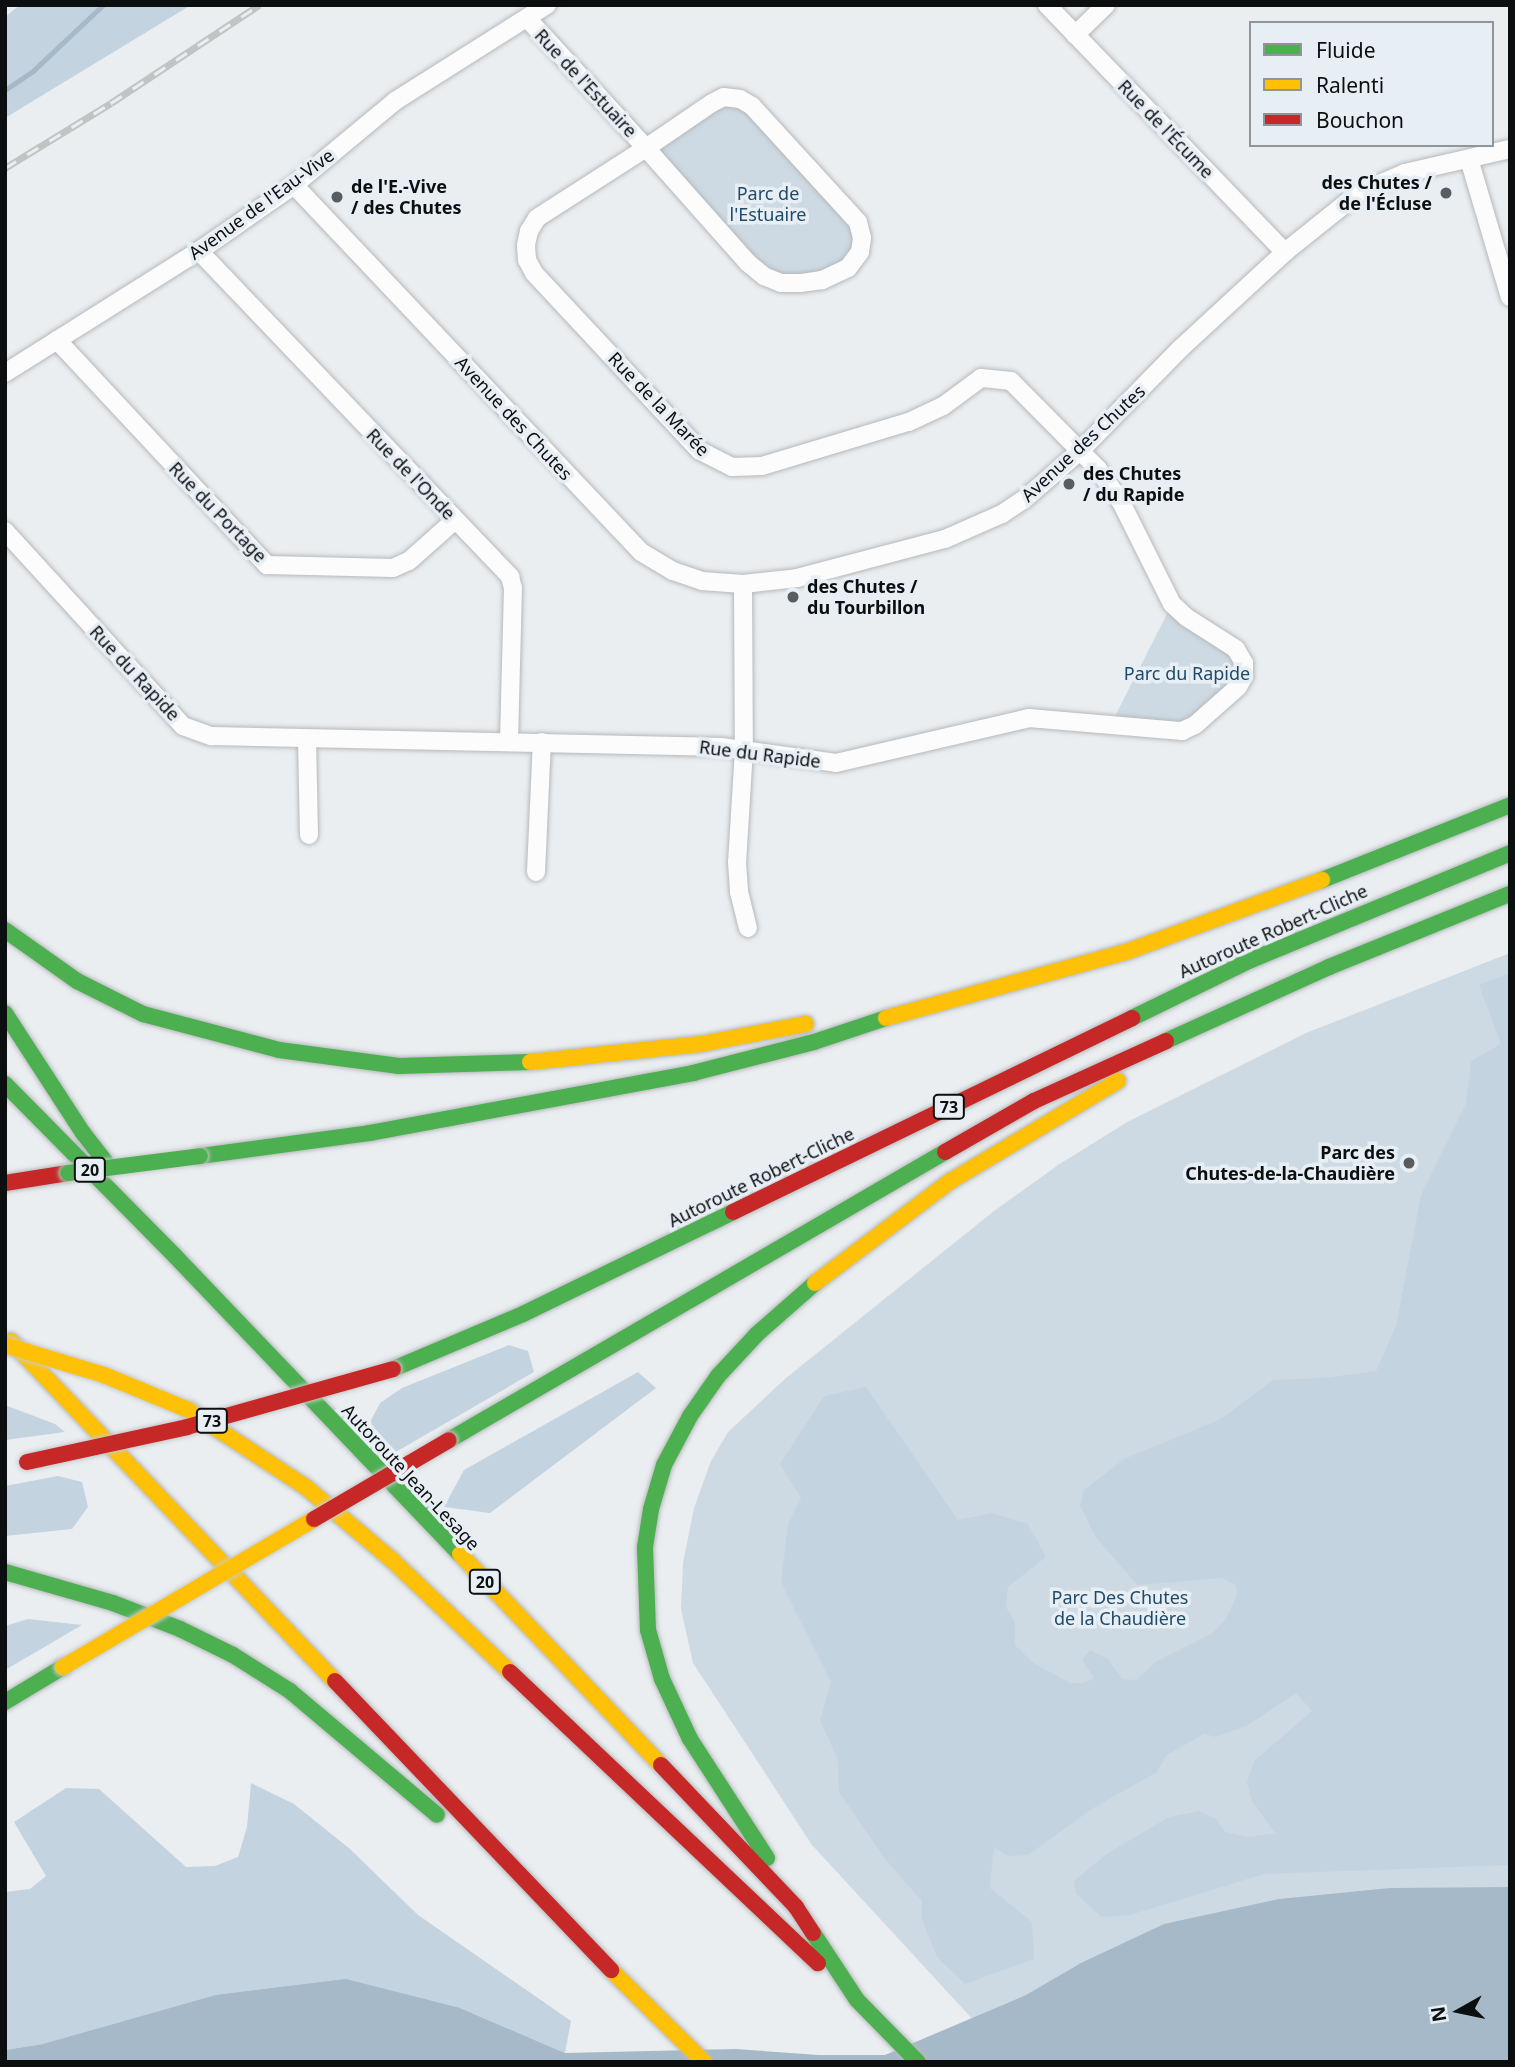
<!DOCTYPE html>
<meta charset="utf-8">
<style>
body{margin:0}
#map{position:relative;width:1515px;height:2067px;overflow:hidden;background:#eaeef1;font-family:"Noto Sans",sans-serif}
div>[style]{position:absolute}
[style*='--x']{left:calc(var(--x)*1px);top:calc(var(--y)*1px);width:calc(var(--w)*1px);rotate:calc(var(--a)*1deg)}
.green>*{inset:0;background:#cedae3}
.forest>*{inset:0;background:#c3d3e0}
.water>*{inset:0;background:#a6b9c8}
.stream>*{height:4.5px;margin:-2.25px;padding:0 2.25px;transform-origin:2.25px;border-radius:2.25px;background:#a6b9c8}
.roads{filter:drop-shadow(0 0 2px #b6b9bb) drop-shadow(0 0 2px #b6b9bb)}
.street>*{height:18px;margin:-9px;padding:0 9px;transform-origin:9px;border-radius:9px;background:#fcfcfd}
.fast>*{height:16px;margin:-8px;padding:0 8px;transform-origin:8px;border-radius:8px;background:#4caf50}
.slow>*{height:16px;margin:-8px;padding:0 8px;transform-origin:8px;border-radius:8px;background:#ffc107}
.jam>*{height:16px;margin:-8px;padding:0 8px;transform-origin:8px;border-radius:8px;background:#c62828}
.rail>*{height:7px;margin-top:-3.5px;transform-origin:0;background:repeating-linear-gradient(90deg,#e7eef4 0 13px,#c2c3c3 0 26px);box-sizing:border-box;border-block:2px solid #c2c3c3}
.bridges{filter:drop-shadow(0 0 2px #c7c9ca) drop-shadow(0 0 2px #c7c9ca)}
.fast-bridge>*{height:16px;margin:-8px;padding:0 8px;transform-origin:8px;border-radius:8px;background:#4caf50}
.slow-bridge>*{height:16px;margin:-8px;padding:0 8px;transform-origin:8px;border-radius:8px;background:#ffc107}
.jam-bridge>*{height:16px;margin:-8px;padding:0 8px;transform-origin:8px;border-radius:8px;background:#c62828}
.dots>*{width:19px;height:19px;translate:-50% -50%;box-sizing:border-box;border:4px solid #e7eef4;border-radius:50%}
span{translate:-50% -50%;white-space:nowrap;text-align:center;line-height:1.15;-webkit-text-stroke:7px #e7eef4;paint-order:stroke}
.shield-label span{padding:2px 5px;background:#e7eef4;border:2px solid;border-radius:5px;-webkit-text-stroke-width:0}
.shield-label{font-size:16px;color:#0c0f10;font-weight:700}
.street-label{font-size:18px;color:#0c0f10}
.poi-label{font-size:18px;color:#0c0f10;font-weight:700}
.right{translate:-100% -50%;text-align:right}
.left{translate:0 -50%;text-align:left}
.park-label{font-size:18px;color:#1f4a6a}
.frame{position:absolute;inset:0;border:7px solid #0c0f10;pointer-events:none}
.legend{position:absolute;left:1249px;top:21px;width:245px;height:126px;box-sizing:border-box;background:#e7eef4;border:2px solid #8f9599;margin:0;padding:9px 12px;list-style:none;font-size:21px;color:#0c0f10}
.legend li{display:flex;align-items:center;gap:14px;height:35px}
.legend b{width:35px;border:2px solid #8f9599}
.north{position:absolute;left:1424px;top:1976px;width:70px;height:70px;-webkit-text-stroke:5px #e7eef4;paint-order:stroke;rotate:261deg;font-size:19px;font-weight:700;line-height:28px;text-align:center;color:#0c0f10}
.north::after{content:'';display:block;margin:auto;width:24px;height:32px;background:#0c0f10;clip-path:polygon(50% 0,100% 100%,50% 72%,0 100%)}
</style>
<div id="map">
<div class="green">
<i style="clip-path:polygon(740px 99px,858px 222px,860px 252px,822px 280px,764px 276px,646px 148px,712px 103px)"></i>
<i style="clip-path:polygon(1172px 604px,1236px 649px,1244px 676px,1195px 725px,1111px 724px)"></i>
<i style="clip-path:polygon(1510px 953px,1510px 2062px,1012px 2062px,812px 1845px,693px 1663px,681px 1609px,683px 1563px,694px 1508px,711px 1461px,728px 1432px,786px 1378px,994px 1211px,1058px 1165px,1129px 1121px,1306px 1033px)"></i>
</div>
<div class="forest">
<i style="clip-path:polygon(20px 5px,191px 5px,5px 118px,5px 17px)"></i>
<i style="clip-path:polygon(1510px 973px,1510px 1865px,1264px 1874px,1130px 1915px,1101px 1917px,1076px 1893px,1074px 1881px,1108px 1853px,1169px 1817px,1199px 1811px,1215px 1818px,1225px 1832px,1247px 1837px,1275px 1833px,1252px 1801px,1247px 1782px,1254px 1761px,1312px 1711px,1296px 1693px,1248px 1725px,1216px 1737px,1204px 1734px,1167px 1755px,1157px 1772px,1092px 1809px,1028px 1855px,1009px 1856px,994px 1847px,990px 1888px,1032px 1922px,1034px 1959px,965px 1984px,937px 1957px,922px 1919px,922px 1901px,885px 1859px,839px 1792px,838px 1760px,820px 1720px,831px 1682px,781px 1583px,788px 1524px,801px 1498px,780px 1464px,824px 1396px,866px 1387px,958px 1520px,992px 1513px,1028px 1524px,1046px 1557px,1008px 1587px,1006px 1607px,1015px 1622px,1015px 1645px,1032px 1662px,1070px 1683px,1084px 1683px,1094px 1678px,1082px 1660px,1090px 1650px,1108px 1659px,1122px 1679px,1136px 1680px,1157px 1661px,1213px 1633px,1226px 1618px,1237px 1595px,1236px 1585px,1223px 1578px,1137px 1585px,1094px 1535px,1080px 1505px,1084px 1490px,1124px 1459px,1221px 1419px,1273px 1380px,1324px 1378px,1376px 1371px,1396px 1326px,1421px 1195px,1466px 1103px,1471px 1061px,1501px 1044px,1479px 985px)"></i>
<i style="clip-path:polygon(509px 1345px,528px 1351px,534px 1372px,394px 1453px,370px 1422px,380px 1403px,402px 1388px)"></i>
<i style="clip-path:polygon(638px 1372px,656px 1388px,490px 1513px,444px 1507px,464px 1470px)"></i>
<i style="clip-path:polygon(5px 1405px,55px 1424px,65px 1432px,5px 1440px)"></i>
<i style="clip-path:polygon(58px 1476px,82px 1482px,88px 1507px,72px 1529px,5px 1536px,5px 1486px)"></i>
<i style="clip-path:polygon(28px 1619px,82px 1625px,5px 1670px,5px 1626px)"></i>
<i style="clip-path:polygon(251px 1783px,294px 1804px,350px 1849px,418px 1915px,571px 2021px,565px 2053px,460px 2008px,43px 2044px,5px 2050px,5px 1892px,30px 1889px,46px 1876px,14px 1822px,66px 1788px,99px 1789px,186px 1867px,215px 1866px,238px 1857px,247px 1827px)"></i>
</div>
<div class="water">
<i style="clip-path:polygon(1510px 1887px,1510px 2062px,5px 2062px,5px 2050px,43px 2044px,216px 1995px,346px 1979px,460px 2008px,565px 2053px,736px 2049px,819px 2055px,885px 2055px,1026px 1995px,1081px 1963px,1164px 1924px,1279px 1899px,1390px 1888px)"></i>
</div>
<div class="stream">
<i style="--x:5;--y:90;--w:34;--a:-34"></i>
<i style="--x:33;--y:71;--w:96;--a:-43.3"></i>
</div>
<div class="roads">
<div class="street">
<i style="--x:1047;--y:5;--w:343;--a:46.1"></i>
<i style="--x:1075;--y:35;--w:43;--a:-44.1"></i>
<i style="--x:1469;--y:159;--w:144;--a:73.5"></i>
<i style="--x:294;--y:185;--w:505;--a:46.6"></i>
<i style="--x:641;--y:552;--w:37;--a:31"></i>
<i style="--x:673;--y:571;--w:31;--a:19"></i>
<i style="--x:702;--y:581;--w:41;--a:4.2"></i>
<i style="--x:743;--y:584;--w:54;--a:-6.3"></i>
<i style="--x:797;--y:578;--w:153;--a:-14.8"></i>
<i style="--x:945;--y:539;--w:62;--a:-23.7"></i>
<i style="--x:1002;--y:514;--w:30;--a:-34"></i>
<i style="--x:1027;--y:497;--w:72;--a:-41"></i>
<i style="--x:1081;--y:450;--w:143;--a:-45.6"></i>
<i style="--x:1181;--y:348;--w:142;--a:-42.7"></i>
<i style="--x:1285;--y:252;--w:96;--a:-38.7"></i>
<i style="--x:1360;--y:192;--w:49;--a:-22.9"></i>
<i style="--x:1405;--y:173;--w:108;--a:-12.9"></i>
<i style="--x:199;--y:251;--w:451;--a:46.3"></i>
<i style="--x:510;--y:577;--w:11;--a:75"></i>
<i style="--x:513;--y:588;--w:154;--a:91.5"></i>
<i style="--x:57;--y:340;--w:308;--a:47"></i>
<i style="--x:267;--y:565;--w:126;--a:1.4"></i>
<i style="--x:393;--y:568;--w:17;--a:-24"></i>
<i style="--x:409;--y:561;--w:62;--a:-41.7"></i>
<i style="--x:5;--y:373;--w:229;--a:-32.2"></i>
<i style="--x:199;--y:251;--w:116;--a:-34.8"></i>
<i style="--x:294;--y:185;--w:131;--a:-39.7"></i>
<i style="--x:395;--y:101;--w:180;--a:-32.3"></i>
<i style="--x:5;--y:531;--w:264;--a:47.6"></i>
<i style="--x:183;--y:726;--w:30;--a:20"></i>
<i style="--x:211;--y:736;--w:510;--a:1.24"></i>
<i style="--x:721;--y:747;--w:116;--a:7.9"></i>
<i style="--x:836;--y:763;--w:198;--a:-13.1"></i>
<i style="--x:1029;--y:718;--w:154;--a:4.9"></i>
<i style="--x:1182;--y:731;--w:14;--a:-25"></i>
<i style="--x:1195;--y:725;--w:57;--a:-41.5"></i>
<i style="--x:1238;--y:687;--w:13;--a:-61"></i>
<i style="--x:1244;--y:676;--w:13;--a:-90"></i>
<i style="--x:1244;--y:663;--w:16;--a:-120"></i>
<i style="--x:1236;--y:649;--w:59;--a:-147.4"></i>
<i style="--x:1186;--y:617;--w:19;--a:-137"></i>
<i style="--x:1172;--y:604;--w:114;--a:-116.6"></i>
<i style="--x:1121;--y:502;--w:40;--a:-124.9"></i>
<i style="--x:1098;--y:469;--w:124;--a:-134.7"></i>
<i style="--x:1011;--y:381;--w:30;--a:-174"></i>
<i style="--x:981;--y:378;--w:47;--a:143.6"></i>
<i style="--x:943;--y:406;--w:38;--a:155"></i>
<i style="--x:908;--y:422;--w:152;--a:163.2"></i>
<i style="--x:762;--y:466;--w:30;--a:178"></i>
<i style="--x:732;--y:467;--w:36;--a:-153"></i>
<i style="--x:700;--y:451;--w:243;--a:-133"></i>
<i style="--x:534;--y:273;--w:15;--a:-118"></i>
<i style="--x:527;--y:260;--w:15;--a:-94"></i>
<i style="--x:526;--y:245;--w:14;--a:-78"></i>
<i style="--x:529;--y:231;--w:15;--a:-58"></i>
<i style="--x:537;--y:218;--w:130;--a:-32.7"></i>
<i style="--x:646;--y:148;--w:80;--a:-34.3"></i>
<i style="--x:712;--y:103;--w:13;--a:-27"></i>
<i style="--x:724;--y:97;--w:16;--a:7"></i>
<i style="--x:740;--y:99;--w:14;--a:30"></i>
<i style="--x:752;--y:106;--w:157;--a:47.6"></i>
<i style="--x:858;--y:222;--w:16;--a:76"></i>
<i style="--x:862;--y:238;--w:14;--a:98"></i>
<i style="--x:860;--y:252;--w:20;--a:127"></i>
<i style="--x:848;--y:268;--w:29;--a:155"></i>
<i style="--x:822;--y:280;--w:22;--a:172"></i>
<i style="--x:800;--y:283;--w:19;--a:180"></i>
<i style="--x:781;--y:283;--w:18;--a:-158"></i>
<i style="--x:764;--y:276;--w:21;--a:-141"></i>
<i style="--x:748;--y:263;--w:154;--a:-131.6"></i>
<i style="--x:646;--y:148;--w:176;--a:-132.5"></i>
<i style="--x:743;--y:584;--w:165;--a:89.7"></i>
<i style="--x:744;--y:749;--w:113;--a:93.5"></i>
<i style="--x:737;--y:862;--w:30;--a:86"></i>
<i style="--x:739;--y:892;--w:37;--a:76"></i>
<i style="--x:307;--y:739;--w:96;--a:88.8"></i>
<i style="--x:536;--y:872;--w:130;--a:-87.4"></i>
</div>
<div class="fast">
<i style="--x:1322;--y:880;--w:202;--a:-21.7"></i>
<i style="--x:5;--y:930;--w:88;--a:35.3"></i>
<i style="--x:77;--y:981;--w:74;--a:26.6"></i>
<i style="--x:143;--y:1014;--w:141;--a:14.8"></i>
<i style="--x:279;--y:1050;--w:121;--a:7.6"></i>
<i style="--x:399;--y:1066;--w:131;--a:-1.7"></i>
<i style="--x:5;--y:1013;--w:143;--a:57"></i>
<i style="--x:83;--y:1133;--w:37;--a:52"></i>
<i style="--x:1132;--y:1018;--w:132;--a:-26"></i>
<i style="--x:1251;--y:960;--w:280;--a:-22.4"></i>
<i style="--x:1166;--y:1041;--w:179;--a:-24.4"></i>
<i style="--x:1329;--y:967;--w:195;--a:-22"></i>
<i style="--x:5;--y:1084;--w:242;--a:45.3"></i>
<i style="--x:175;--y:1256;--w:412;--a:46.3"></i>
<i style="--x:200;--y:1156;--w:172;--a:-7.7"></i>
<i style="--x:370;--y:1133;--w:329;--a:-10.5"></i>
<i style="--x:693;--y:1073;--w:125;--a:-14.4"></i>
<i style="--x:814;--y:1042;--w:76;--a:-18.4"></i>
<i style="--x:393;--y:1369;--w:141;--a:-22.9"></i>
<i style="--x:523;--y:1314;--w:233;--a:-25.9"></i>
<i style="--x:449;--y:1440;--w:574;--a:-30.14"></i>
<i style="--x:5;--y:1572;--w:112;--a:16"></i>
<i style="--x:113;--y:1603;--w:72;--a:21.2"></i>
<i style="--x:180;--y:1629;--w:59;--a:26.1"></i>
<i style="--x:233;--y:1655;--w:67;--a:32.3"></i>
<i style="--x:290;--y:1691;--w:192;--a:40.1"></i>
<i style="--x:5;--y:1702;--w:68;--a:-31.1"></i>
<i style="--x:767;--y:1858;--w:142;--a:-122.9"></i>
<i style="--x:690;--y:1739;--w:66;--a:-115"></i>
<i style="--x:662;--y:1679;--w:51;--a:-105.9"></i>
<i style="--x:648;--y:1630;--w:83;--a:-92.1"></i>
<i style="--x:645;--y:1547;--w:38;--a:-81"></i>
<i style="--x:651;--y:1509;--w:46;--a:-73.5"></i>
<i style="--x:664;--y:1465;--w:55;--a:-62"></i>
<i style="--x:690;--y:1416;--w:49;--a:-55"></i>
<i style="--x:718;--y:1376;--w:57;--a:-47.1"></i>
<i style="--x:757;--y:1334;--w:77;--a:-41.3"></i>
<i style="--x:813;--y:1933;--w:80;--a:56.7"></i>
<i style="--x:857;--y:2000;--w:87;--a:45.5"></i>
</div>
<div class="slow">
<i style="--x:886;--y:1018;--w:249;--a:-15.4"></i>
<i style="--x:1126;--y:952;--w:209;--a:-20.2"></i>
<i style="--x:530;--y:1062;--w:172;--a:-6"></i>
<i style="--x:701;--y:1044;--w:107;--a:-10.8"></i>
<i style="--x:815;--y:1283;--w:168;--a:-37"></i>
<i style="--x:949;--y:1182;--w:197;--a:-30.9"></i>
<i style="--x:11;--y:1341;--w:470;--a:46.4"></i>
<i style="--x:190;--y:1411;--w:140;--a:33.3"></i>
<i style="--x:307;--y:1488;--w:111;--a:40.3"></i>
<i style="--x:392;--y:1560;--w:163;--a:43.5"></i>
<i style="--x:460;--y:1554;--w:291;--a:46.4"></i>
<i style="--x:611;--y:1970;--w:131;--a:44.7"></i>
</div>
<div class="jam">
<i style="--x:945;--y:1152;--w:103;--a:-29.8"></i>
<i style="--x:1034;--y:1101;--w:145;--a:-24.4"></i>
<i style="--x:5;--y:1183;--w:64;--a:-9"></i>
<i style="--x:733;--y:1212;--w:444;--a:-25.9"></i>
<i style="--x:510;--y:1672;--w:424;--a:43.4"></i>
<i style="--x:335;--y:1681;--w:400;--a:46.3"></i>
<i style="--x:661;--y:1765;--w:196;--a:46.4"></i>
<i style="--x:796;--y:1907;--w:31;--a:57"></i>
</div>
</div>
<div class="rail">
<i style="--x:5;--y:168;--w:124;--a:-31.5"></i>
<i style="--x:111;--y:103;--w:178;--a:-33.5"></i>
</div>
<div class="bridges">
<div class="fast-bridge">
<i style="--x:68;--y:1173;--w:133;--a:-7.3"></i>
</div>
<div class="slow-bridge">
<i style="--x:5;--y:1345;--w:103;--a:16.9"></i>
<i style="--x:104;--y:1375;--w:92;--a:22.4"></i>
<i style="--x:63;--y:1667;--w:291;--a:-30.5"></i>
</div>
<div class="jam-bridge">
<i style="--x:27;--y:1462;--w:164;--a:-12.3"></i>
<i style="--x:187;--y:1427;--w:214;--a:-15.7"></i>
<i style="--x:314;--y:1519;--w:156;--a:-30.3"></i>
</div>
</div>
<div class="dots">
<i style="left:1446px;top:193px;background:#5a5d5f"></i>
<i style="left:337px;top:197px;background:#5a5d5f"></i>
<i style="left:1069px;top:484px;background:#5a5d5f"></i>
<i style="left:793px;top:597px;background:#5a5d5f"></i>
<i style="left:1409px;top:1163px;background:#5a5d5f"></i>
</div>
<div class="shield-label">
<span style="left:949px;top:1107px">73</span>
<span style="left:90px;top:1170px">20</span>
<span style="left:212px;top:1421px">73</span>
<span style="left:485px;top:1582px">20</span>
</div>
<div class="street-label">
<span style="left:586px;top:83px;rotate:47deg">Rue de l'Estuaire</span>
<span style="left:1166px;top:129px;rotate:46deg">Rue de l'Écume</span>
<span style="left:261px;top:204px;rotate:-36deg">Avenue de l'Eau-Vive</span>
<span style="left:659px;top:404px;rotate:46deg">Rue de la Marée</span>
<span style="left:514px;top:418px;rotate:47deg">Avenue des Chutes</span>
<span style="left:1083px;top:443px;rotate:-43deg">Avenue des Chutes</span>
<span style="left:411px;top:474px;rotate:46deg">Rue de l'Onde</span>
<span style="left:218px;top:512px;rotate:46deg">Rue du Portage</span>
<span style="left:135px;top:673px;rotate:47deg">Rue du Rapide</span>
<span style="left:760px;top:754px;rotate:7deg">Rue du Rapide</span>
<span style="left:1273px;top:931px;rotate:-24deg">Autoroute Robert-Cliche</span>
<span style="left:761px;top:1177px;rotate:-26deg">Autoroute Robert-Cliche</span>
<span style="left:411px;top:1477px;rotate:47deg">Autoroute Jean-Lesage</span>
</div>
<div class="poi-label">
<span class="right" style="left:1432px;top:193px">des Chutes /<br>de l'Écluse</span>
<span class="left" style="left:351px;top:197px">de l'E.-Vive<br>/ des Chutes</span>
<span class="left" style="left:1083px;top:484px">des Chutes<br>/ du Rapide</span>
<span class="left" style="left:807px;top:597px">des Chutes /<br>du Tourbillon</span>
<span class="right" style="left:1395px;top:1163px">Parc des<br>Chutes-de-la-Chaudière</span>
</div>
<div class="park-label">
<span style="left:768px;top:204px">Parc de<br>l'Estuaire</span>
<span style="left:1187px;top:673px">Parc du Rapide</span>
<span style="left:1120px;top:1608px">Parc Des Chutes<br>de la Chaudière</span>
</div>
<div class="frame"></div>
<ul class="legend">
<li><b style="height:9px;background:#4caf50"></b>Fluide</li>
<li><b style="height:9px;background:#ffc107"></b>Ralenti</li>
<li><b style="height:9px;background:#c62828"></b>Bouchon</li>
</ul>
<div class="north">N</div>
</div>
